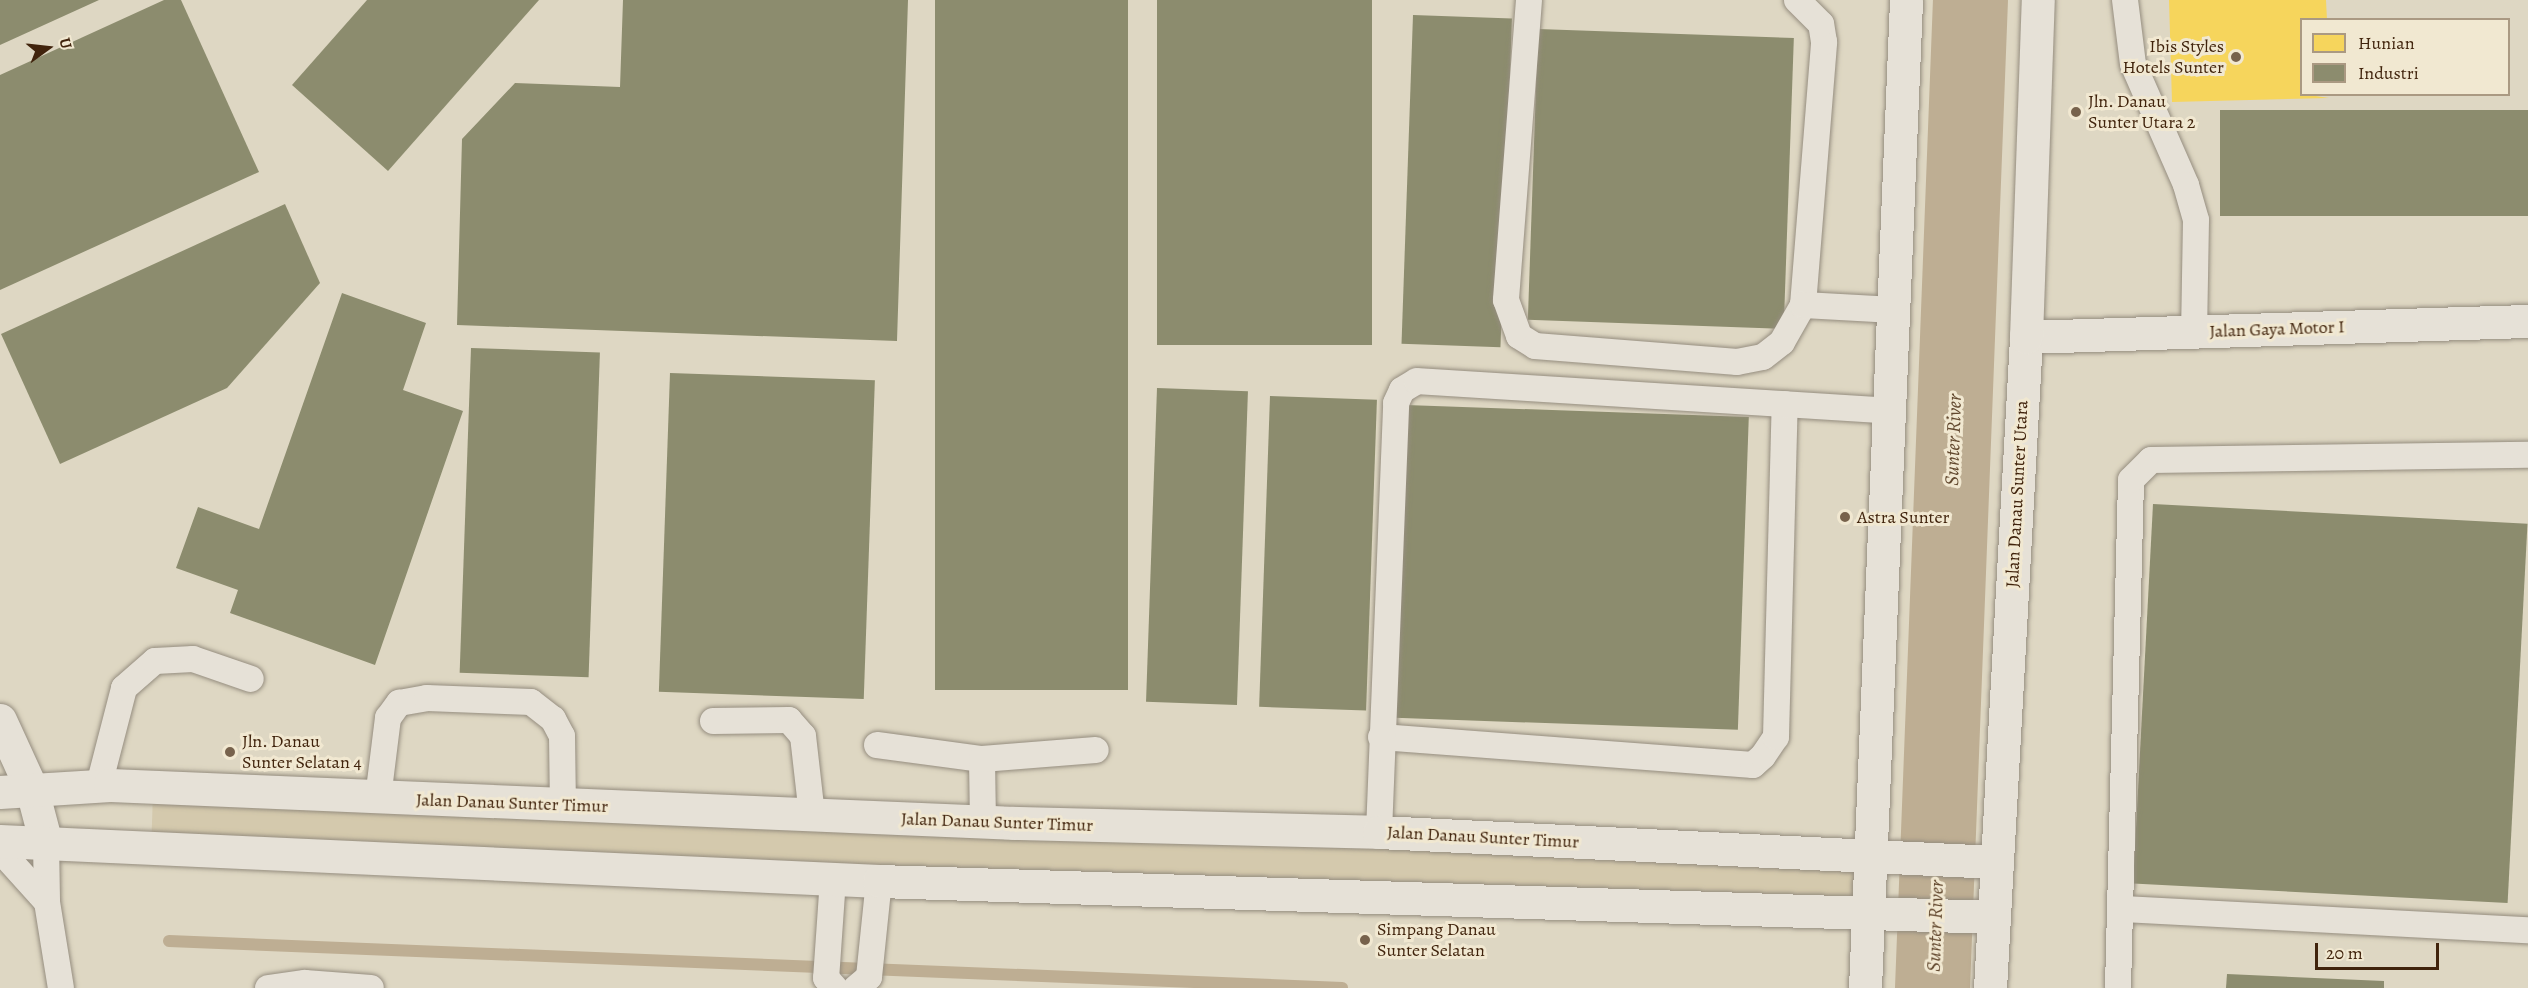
<!DOCTYPE html>
<style>
body{margin:0}
#map{position:relative;width:2528px;height:988px;overflow:hidden;background:#ded7c3;font-family:Alegreya,serif}
div>[style]{position:absolute}
[style*='--x']{left:calc(var(--x)*1px);top:calc(var(--y)*1px);width:calc(var(--w)*1px);rotate:calc(var(--a)*1deg)}
.green>*{inset:0;background:#d4c9ad;transform-origin:0 0}
.homes>*{inset:0;background:#f6d55c}
.industry>*{inset:0;background:#8c8c6e;transform-origin:0 0}
.stream>*{height:12px;margin:-6px;padding:0 6px;transform-origin:6px;border-radius:6px;background:#beae93}
.river>*{height:75px;margin:-37.5px;padding:0 37.5px;transform-origin:37.5px;border-radius:37.5px;background:#beae93}
.roads{filter:drop-shadow(0 0 2px #958d7f) drop-shadow(0 0 2px #958d7f)}
.service>*{height:26px;margin:-13px;padding:0 13px;transform-origin:13px;border-radius:13px;background:#e6e1d7}
.tertiary>*{height:33px;margin:-16.5px;padding:0 16.5px;transform-origin:16.5px;border-radius:16.5px;background:#e6e1d7}
.secondary>*{height:33px;margin:-16.5px;padding:0 16.5px;transform-origin:16.5px;border-radius:16.5px;background:#e6e1d7}
.dots>*{width:16px;height:16px;translate:-50% -50%;box-sizing:border-box;border:3px solid #f1e8d1;border-radius:50%}
span{translate:-50% -50%;white-space:nowrap;text-align:center;line-height:1.15;-webkit-text-stroke:6px #f1e8d1;paint-order:stroke}
.poi-label{font-size:18px;color:#40230c}
.right{translate:-100% -50%;text-align:right}
.left{translate:0 -50%;text-align:left}
.street-label{font-size:18px;color:#40230c}
.water-label{font-size:20px;color:#62482e;font-style:italic}
.legend{position:absolute;left:2300px;top:18px;width:210px;height:78px;box-sizing:border-box;background:#f1e8d1;border:2px solid #aa9982;margin:0;padding:8px 10px;list-style:none;font-size:18px;color:#40230c}
.legend li{display:flex;align-items:center;gap:12px;height:30px}
.legend b{width:30px;border:2px solid #aa9982}
.north{position:absolute;left:18px;top:18px;width:60px;height:60px;-webkit-text-stroke:4px #f1e8d1;paint-order:stroke;rotate:75deg;font-size:16px;font-weight:700;line-height:24px;text-align:center;color:#40230c}
.north::after{content:'';display:block;margin:auto;width:21px;height:27px;background:#40230c;clip-path:polygon(50% 0,100% 100%,50% 72%,0 100%)}
.scale{position:absolute;left:2315px;top:943px;width:124px;height:27px;box-sizing:border-box;border:3px solid #40230c;border-top:0;padding-left:8px;font-size:18px;line-height:21px;white-space:nowrap;color:#40230c;-webkit-text-stroke:4px #f1e8d1;paint-order:stroke}
</style>
<div id="map">
<div class="green">
<i style="left:153px;top:794px;width:1718px;height:56px;rotate:2deg"></i>
</div>
<div class="homes">
<i style="clip-path:polygon(2169px 0,2326px 0,2327px 20px,2302px 20px,2302px 94px,2329px 98px,2172px 102px)"></i>
</div>
<div class="industry">
<i style="clip-path:polygon(0 0,99px 0,0 45px)"></i>
<i style="clip-path:polygon(164px 0,181px 0,259px 172px,0 290px,0 75px)"></i>
<i style="clip-path:polygon(367px 0,539px 0,388px 171px,292px 85px)"></i>
<i style="clip-path:polygon(623px 0,908px 0,897px 341px,457px 325px,462px 139px,515px 83px,620px 87px)"></i>
<i style="left:935px;top:0;width:193px;height:690px"></i>
<i style="left:1157px;top:0;width:215px;height:345px"></i>
<i style="left:1413px;top:15px;width:99px;height:329px;rotate:2deg"></i>
<i style="left:1538px;top:29px;width:256px;height:291px;rotate:2deg"></i>
<i style="left:2528px;top:110px;width:106px;height:308px;rotate:90deg"></i>
<i style="clip-path:polygon(285px 204px,320px 283px,227px 388px,60px 464px,1px 334px)"></i>
<i style="clip-path:polygon(342px 293px,426px 323px,403px 390px,463px 411px,375px 665px,230px 613px,238px 590px,176px 568px,198px 507px,259px 529px)"></i>
<i style="left:471px;top:348px;width:129px;height:325px;rotate:2deg"></i>
<i style="left:670px;top:373px;width:205px;height:319px;rotate:2deg"></i>
<i style="left:1157px;top:388px;width:91px;height:314px;rotate:2deg"></i>
<i style="left:1270px;top:396px;width:107px;height:311px;rotate:2deg"></i>
<i style="left:1406px;top:405px;width:343px;height:313px;rotate:2deg"></i>
<i style="left:2153px;top:504px;width:375px;height:380px;rotate:3deg"></i>
<i style="clip-path:polygon(2227px 974px,2384px 981px,2384px 988px,2226px 988px)"></i>
</div>
<div class="stream">
<i style="--x:169;--y:941;--w:1174;--a:2.29"></i>
</div>
<div class="river">
<i style="--x:1932;--y:988;--w:989;--a:-87.8"></i>
</div>
<div class="roads">
<div class="service">
<i style="--x:1529;--y:0;--w:301;--a:94.4"></i>
<i style="--x:1506;--y:300;--w:38;--a:70"></i>
<i style="--x:1519;--y:336;--w:19;--a:32"></i>
<i style="--x:1535;--y:346;--w:203;--a:4.5"></i>
<i style="--x:1737;--y:362;--w:26;--a:-11"></i>
<i style="--x:1763;--y:357;--w:24;--a:-38"></i>
<i style="--x:1782;--y:342;--w:43;--a:-60.4"></i>
<i style="--x:1803;--y:305;--w:264;--a:-85.4"></i>
<i style="--x:1824;--y:42;--w:18;--a:-99"></i>
<i style="--x:1821;--y:24;--w:34;--a:-135"></i>
<i style="--x:2125;--y:0;--w:64;--a:82.9"></i>
<i style="--x:2133;--y:64;--w:132;--a:66.3"></i>
<i style="--x:2186;--y:185;--w:36;--a:74"></i>
<i style="--x:2196;--y:220;--w:112;--a:91"></i>
<i style="--x:1803;--y:305;--w:92;--a:3.1"></i>
<i style="--x:713;--y:721;--w:76;--a:-0.8"></i>
<i style="--x:789;--y:720;--w:21;--a:49"></i>
<i style="--x:803;--y:736;--w:80;--a:83.5"></i>
<i style="--x:1381;--y:737;--w:373;--a:4.3"></i>
<i style="--x:1753;--y:765;--w:13;--a:-42"></i>
<i style="--x:1763;--y:756;--w:23;--a:-56"></i>
<i style="--x:1776;--y:737;--w:333;--a:-88.5"></i>
<i style="--x:877;--y:745;--w:106;--a:7.6"></i>
<i style="--x:982;--y:759;--w:63;--a:89.1"></i>
<i style="--x:982;--y:759;--w:114;--a:-4.5"></i>
<i style="--x:99;--y:785;--w:100;--a:-75.5"></i>
<i style="--x:124;--y:688;--w:41;--a:-41.1"></i>
<i style="--x:155;--y:661;--w:38;--a:-3"></i>
<i style="--x:193;--y:659;--w:61;--a:19"></i>
<i style="--x:378;--y:798;--w:81;--a:-82.9"></i>
<i style="--x:388;--y:718;--w:19;--a:-54"></i>
<i style="--x:399;--y:703;--w:28;--a:-10"></i>
<i style="--x:427;--y:698;--w:104;--a:2.2"></i>
<i style="--x:531;--y:702;--w:28;--a:38"></i>
<i style="--x:553;--y:719;--w:19;--a:62"></i>
<i style="--x:562;--y:736;--w:69;--a:89.2"></i>
<i style="--x:1379;--y:832;--w:429;--a:-87.7"></i>
<i style="--x:1396;--y:403;--w:14;--a:-65"></i>
<i style="--x:1402;--y:390;--w:17;--a:-31"></i>
<i style="--x:1417;--y:381;--w:475;--a:3.6"></i>
<i style="--x:46;--y:843;--w:59;--a:89"></i>
<i style="--x:47;--y:902;--w:87;--a:80.8"></i>
<i style="--x:0;--y:850;--w:70;--a:47.9"></i>
<i style="--x:833;--y:879;--w:99;--a:94"></i>
<i style="--x:826;--y:978;--w:13;--a:48"></i>
<i style="--x:2122;--y:909;--w:407;--a:3"></i>
<i style="--x:268;--y:988;--w:37;--a:-8"></i>
<i style="--x:305;--y:983;--w:66;--a:4.3"></i>
<i style="--x:856;--y:988;--w:17;--a:-40"></i>
<i style="--x:869;--y:977;--w:97;--a:-84.1"></i>
<i style="--x:2118;--y:988;--w:508;--a:-88.53"></i>
<i style="--x:2131;--y:480;--w:28;--a:-45"></i>
<i style="--x:2151;--y:460;--w:377;--a:-0.8"></i>
</div>
<div class="tertiary">
<i style="--x:2026;--y:337;--w:502;--a:-1.83"></i>
<i style="--x:0;--y:720;--w:77;--a:65.4"></i>
<i style="--x:32;--y:790;--w:55;--a:75.2"></i>
</div>
<div class="secondary">
<i style="--x:0;--y:792;--w:110;--a:-3.6"></i>
<i style="--x:110;--y:785;--w:906;--a:2.4"></i>
<i style="--x:1015;--y:823;--w:364;--a:1.4"></i>
<i style="--x:1379;--y:832;--w:617;--a:2.79"></i>
<i style="--x:0;--y:841;--w:880;--a:2.61"></i>
<i style="--x:879;--y:881;--w:1115;--a:1.85"></i>
<i style="--x:1865;--y:988;--w:989;--a:-87.62"></i>
<i style="--x:1990;--y:988;--w:652;--a:-86.83"></i>
<i style="--x:2026;--y:337;--w:337;--a:-88"></i>
</div>
</div>
<div class="dots">
<i style="left:2236px;top:57px;background:#77624c"></i>
<i style="left:2076px;top:112px;background:#77624c"></i>
<i style="left:1845px;top:517px;background:#77624c"></i>
<i style="left:230px;top:752px;background:#77624c"></i>
<i style="left:1365px;top:940px;background:#77624c"></i>
</div>
<div class="poi-label">
<span class="right" style="left:2224px;top:57px">Ibis Styles<br>Hotels Sunter</span>
<span class="left" style="left:2088px;top:112px">Jln. Danau<br>Sunter Utara 2</span>
<span class="left" style="left:1857px;top:517px">Astra Sunter</span>
<span class="left" style="left:242px;top:752px">Jln. Danau<br>Sunter Selatan 4</span>
<span class="left" style="left:1377px;top:940px">Simpang Danau<br>Sunter Selatan</span>
</div>
<div class="street-label">
<span style="left:2277px;top:329px;rotate:-2deg">Jalan Gaya Motor I</span>
<span style="left:2017px;top:494px;rotate:-87deg">Jalan Danau Sunter Utara</span>
<span style="left:512px;top:803px;rotate:2deg">Jalan Danau Sunter Timur</span>
<span style="left:997px;top:822px;rotate:2deg">Jalan Danau Sunter Timur</span>
<span style="left:1483px;top:837px;rotate:3deg">Jalan Danau Sunter Timur</span>
</div>
<div class="water-label">
<span style="left:1953px;top:440px;rotate:-88deg">Sunter River</span>
<span style="left:1935px;top:926px;rotate:-88deg">Sunter River</span>
</div>
<ul class="legend">
<li><b style="height:16px;background:#f6d55c"></b>Hunian</li>
<li><b style="height:16px;background:#8c8c6e"></b>Industri</li>
</ul>
<div class="north">U</div>
<div class="scale">20 m</div>
</div>
